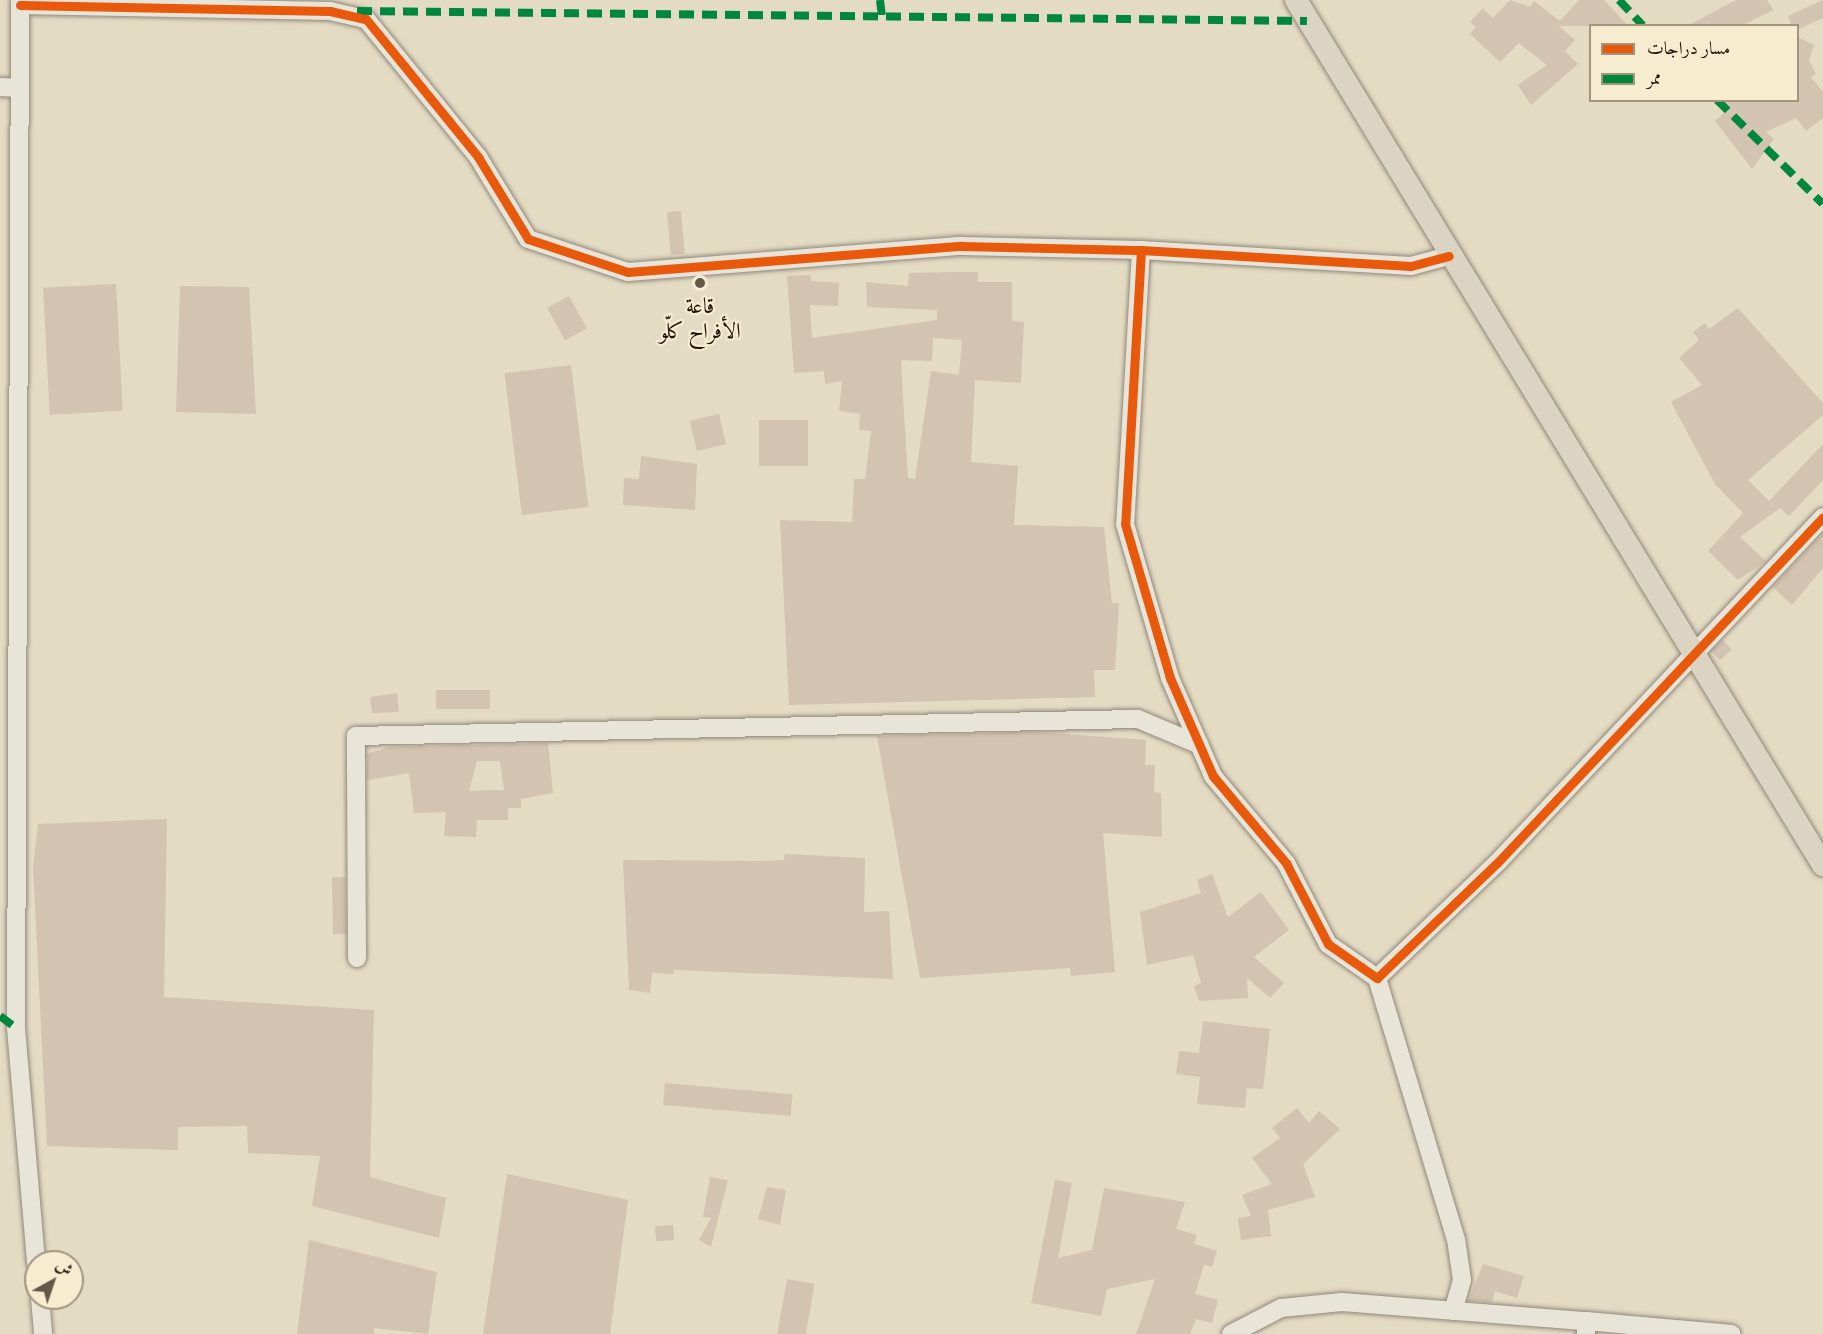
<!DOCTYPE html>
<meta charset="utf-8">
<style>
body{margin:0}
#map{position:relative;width:1823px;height:1334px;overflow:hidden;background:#e4dbc3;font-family:"IM FELL French Canon",Amiri,serif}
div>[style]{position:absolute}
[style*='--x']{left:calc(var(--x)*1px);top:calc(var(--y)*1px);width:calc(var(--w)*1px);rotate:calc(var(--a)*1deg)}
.building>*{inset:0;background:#d3c3b1;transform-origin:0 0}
.roads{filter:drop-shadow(0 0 2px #8f887a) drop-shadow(0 0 2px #8f887a)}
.minor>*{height:18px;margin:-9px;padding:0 9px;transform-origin:9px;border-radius:9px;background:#e9e4d8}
.major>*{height:22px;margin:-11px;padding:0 11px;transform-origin:11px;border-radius:11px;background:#dcd4c3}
.quiet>*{height:8px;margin-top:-4px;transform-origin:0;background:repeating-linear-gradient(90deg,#00873e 0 15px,transparent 0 23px)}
.cycleway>*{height:9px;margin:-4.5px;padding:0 4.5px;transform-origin:4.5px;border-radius:4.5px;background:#e8590c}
.dots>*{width:16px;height:16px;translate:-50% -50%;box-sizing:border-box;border:3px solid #f6ecd0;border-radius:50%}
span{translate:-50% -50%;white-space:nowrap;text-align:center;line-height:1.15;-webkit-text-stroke:4.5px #f6ecd0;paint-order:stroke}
.poi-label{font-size:22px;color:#211209}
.legend{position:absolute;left:1589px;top:24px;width:210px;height:78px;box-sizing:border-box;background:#f6ecd0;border:2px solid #a19580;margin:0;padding:8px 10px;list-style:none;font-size:18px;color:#211209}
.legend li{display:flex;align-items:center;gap:12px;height:30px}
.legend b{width:30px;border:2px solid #a19580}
.north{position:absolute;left:24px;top:1250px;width:60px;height:60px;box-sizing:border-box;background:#f6ecd0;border:2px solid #a19580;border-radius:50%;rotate:40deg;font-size:16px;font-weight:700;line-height:24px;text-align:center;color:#211209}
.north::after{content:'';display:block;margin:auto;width:21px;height:27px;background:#65584a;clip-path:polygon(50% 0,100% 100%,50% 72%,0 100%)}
</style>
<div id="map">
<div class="building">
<i style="clip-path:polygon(1510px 0,1530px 7px,1534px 1px,1560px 21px,1579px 0,1604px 0,1628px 26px,1559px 26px,1575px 40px,1565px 51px,1578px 64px,1531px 105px,1518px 85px,1547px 65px,1519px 43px,1500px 62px,1470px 34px,1476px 27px,1470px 22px,1483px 8px,1493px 18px)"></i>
<i style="clip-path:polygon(1736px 0,1767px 0,1773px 10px,1741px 26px,1687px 26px)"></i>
<i style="clip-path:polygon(1823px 0,1823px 18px,1797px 30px,1792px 26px,1788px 16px)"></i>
<i style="clip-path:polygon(1797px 37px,1814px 45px,1809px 60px,1816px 74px,1811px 77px,1823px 92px,1823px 118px,1806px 131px,1796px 118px,1766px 132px,1774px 139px,1752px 169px,1715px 121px,1724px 113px,1718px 100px,1797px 100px)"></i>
<i style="left:681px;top:211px;width:43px;height:14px;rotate:85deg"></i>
<i style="clip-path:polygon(evenodd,952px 272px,978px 272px,978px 282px,1012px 282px,1012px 321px,1024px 322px,1021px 383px,975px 380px,971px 462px,1018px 466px,1014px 525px,1104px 527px,1112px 603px,1119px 603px,1115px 670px,1094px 670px,1095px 697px,789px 705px,780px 520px,852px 522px,854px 479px,865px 479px,871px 431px,859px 430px,860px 414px,839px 411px,842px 381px,825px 384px,824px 371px,794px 373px,787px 276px,811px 275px,811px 281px,839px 283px,838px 306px,810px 305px,812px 338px,937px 320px,937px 310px,867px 307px,866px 282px,908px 286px,909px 273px,952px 272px,933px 338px,962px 340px,959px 375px,931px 371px,915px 479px,908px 478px,901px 364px,902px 360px,932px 361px,933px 338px)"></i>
<i style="left:116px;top:284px;width:127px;height:73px;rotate:87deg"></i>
<i style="clip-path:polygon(180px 286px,249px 287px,256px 414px,176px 412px)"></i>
<i style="left:569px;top:296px;width:37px;height:25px;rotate:61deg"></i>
<i style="clip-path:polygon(1738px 308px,1823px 403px,1823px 415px,1748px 480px,1769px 501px,1823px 444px,1823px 480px,1789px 516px,1780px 508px,1740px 537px,1766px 561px,1738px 580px,1708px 551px,1743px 513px,1715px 484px,1671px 402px,1702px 385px,1679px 358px,1699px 340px,1693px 332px,1705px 323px,1709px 329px)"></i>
<i style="left:571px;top:365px;width:143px;height:67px;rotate:83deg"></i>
<i style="left:719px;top:414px;width:31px;height:30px;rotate:77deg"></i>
<i style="left:759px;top:420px;width:49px;height:46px"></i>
<i style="clip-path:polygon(641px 456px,697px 464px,695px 510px,623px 505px,624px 478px,639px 479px)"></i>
<i style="clip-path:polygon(1823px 533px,1823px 568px,1792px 605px,1773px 587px)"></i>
<i style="left:1723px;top:640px;width:13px;height:16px;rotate:48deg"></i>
<i style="left:490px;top:690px;width:19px;height:54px;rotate:90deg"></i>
<i style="clip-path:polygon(397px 693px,399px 712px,372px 713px,370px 697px)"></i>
<i style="clip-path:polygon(1038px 732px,1146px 740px,1145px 765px,1155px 765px,1154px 792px,1161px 793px,1162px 837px,1103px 833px,1115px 972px,1071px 976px,1070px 968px,920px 978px,877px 736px)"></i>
<i style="clip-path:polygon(evenodd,548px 743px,553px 793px,521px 799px,521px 808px,508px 808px,508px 820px,477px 820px,476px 837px,444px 836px,446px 812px,414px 813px,409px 773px,367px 780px,367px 754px,389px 747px,548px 743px,477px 761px,500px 761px,504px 790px,469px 791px,477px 761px)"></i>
<i style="clip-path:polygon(167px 819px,164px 997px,374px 1010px,370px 1177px,446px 1198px,439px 1238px,312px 1206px,320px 1156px,248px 1153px,247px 1126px,178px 1127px,178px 1150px,47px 1146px,33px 867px,38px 824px)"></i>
<i style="clip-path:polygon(785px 854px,865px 858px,864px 912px,889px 911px,893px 979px,674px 970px,674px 974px,652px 973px,650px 993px,629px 990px,623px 860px,762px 861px,784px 860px)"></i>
<i style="clip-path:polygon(1212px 874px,1228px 917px,1261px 892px,1289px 930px,1254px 957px,1284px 983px,1270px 998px,1247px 978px,1248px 998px,1199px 1001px,1194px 986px,1201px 983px,1193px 955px,1147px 965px,1140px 912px,1201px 893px,1197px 880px)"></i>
<i style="left:345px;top:877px;width:57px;height:13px;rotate:89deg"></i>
<i style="clip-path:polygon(1203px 1021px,1270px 1029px,1263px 1089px,1247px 1088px,1245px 1108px,1197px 1104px,1200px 1077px,1176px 1074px,1179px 1051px,1199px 1053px)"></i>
<i style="left:665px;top:1083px;width:128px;height:22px;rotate:5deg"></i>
<i style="clip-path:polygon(1297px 1108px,1309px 1123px,1319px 1111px,1340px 1129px,1303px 1164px,1315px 1197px,1268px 1210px,1271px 1236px,1241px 1240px,1238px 1218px,1251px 1216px,1242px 1195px,1272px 1184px,1252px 1158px,1280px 1138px,1272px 1128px)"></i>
<i style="clip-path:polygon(507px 1174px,628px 1200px,610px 1334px,483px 1334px)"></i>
<i style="clip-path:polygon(710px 1177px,728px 1180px,711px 1247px,699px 1240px,711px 1218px,703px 1217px)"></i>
<i style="clip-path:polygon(1055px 1180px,1072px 1183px,1058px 1258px,1092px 1250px,1104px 1188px,1185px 1202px,1176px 1229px,1197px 1235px,1194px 1244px,1217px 1251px,1212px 1267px,1204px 1265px,1195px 1294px,1218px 1300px,1212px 1323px,1196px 1319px,1190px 1334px,1136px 1334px,1155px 1279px,1107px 1289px,1101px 1316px,1031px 1303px)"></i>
<i style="clip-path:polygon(767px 1187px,786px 1190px,780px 1225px,758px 1219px)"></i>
<i style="left:673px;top:1225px;width:15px;height:18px;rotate:86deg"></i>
<i style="clip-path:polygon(309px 1240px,437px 1272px,428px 1334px,374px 1328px,374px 1334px,297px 1334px)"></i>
<i style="clip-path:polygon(1483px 1264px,1524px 1276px,1517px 1298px,1495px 1291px,1492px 1302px,1468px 1301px)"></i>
<i style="left:787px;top:1279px;width:28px;height:56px;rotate:10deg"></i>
</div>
<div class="roads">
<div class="minor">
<i style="--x:20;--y:0;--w:1028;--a:90.22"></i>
<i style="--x:16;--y:1028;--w:236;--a:85.1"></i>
<i style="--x:20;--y:5;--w:310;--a:1.1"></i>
<i style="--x:330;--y:11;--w:37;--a:13"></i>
<i style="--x:366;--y:19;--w:178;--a:50.9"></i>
<i style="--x:478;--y:157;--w:96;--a:58.6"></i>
<i style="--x:528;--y:239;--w:105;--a:18.3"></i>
<i style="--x:628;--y:272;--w:334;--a:-4.5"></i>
<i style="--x:961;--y:246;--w:180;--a:1.3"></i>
<i style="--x:1141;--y:250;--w:270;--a:3.4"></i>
<i style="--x:1411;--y:266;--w:39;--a:-15"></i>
<i style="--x:0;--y:87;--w:19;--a:3"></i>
<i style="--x:1141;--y:250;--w:274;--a:93.3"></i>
<i style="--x:1125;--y:524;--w:160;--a:73.7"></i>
<i style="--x:1170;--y:678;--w:107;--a:66.3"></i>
<i style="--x:1213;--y:776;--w:114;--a:50"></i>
<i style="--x:1286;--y:863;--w:91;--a:62.6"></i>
<i style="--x:1328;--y:944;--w:60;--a:34.8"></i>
<i style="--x:1377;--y:978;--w:166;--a:-43.8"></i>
<i style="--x:1497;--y:863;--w:475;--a:-46.7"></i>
<i style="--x:357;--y:958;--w:222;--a:-90.3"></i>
<i style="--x:356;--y:736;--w:782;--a:-1.25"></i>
<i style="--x:1138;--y:719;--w:67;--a:22.8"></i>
<i style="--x:1377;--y:978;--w:273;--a:73.2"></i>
<i style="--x:1456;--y:1239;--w:41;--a:81.7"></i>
<i style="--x:1462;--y:1280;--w:32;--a:106"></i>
<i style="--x:40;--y:1298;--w:36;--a:85"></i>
<i style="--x:1231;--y:1334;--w:56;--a:-27.5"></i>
<i style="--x:1281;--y:1308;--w:61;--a:-5.6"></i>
<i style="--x:1342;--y:1302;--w:245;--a:4.5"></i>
<i style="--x:1586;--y:1334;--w:13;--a:-90"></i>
<i style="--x:1586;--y:1321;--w:146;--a:5.1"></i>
</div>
<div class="major">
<i style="--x:1296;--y:0;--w:1013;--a:58.65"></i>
</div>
</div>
<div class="quiet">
<i style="--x:880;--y:0;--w:16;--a:83"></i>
<i style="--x:1619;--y:0;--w:35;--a:47"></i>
<i style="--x:357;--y:11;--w:950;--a:0.6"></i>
<i style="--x:1717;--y:100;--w:148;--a:44.5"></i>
<i style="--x:0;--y:1016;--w:20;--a:37"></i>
</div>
<div class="cycleway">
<i style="--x:20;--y:5;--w:310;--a:1.1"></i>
<i style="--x:330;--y:11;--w:37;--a:13"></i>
<i style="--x:366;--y:19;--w:178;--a:50.9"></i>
<i style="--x:478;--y:157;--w:96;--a:58.6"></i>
<i style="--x:528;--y:239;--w:105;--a:18.3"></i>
<i style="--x:628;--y:272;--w:334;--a:-4.5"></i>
<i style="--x:961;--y:246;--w:180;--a:1.3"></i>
<i style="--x:1141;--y:250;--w:270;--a:3.4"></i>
<i style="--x:1411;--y:266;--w:39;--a:-15"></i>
<i style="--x:1141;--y:250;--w:274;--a:93.3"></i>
<i style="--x:1125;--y:524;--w:160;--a:73.7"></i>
<i style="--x:1170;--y:678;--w:107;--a:66.3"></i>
<i style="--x:1213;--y:776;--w:114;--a:50"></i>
<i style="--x:1286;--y:863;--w:91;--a:62.6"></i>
<i style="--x:1328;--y:944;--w:60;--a:34.8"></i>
<i style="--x:1377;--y:978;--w:166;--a:-43.8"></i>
<i style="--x:1497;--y:863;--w:475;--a:-46.7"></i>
</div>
<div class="dots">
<i style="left:700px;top:283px;background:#65584a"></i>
</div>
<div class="poi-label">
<span style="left:700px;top:319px">قاعة<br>الأفراح كلّو</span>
</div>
<ul class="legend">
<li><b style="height:8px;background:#e8590c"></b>مسار دراجات</li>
<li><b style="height:8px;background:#00873e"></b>ممر</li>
</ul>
<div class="north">ش</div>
</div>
